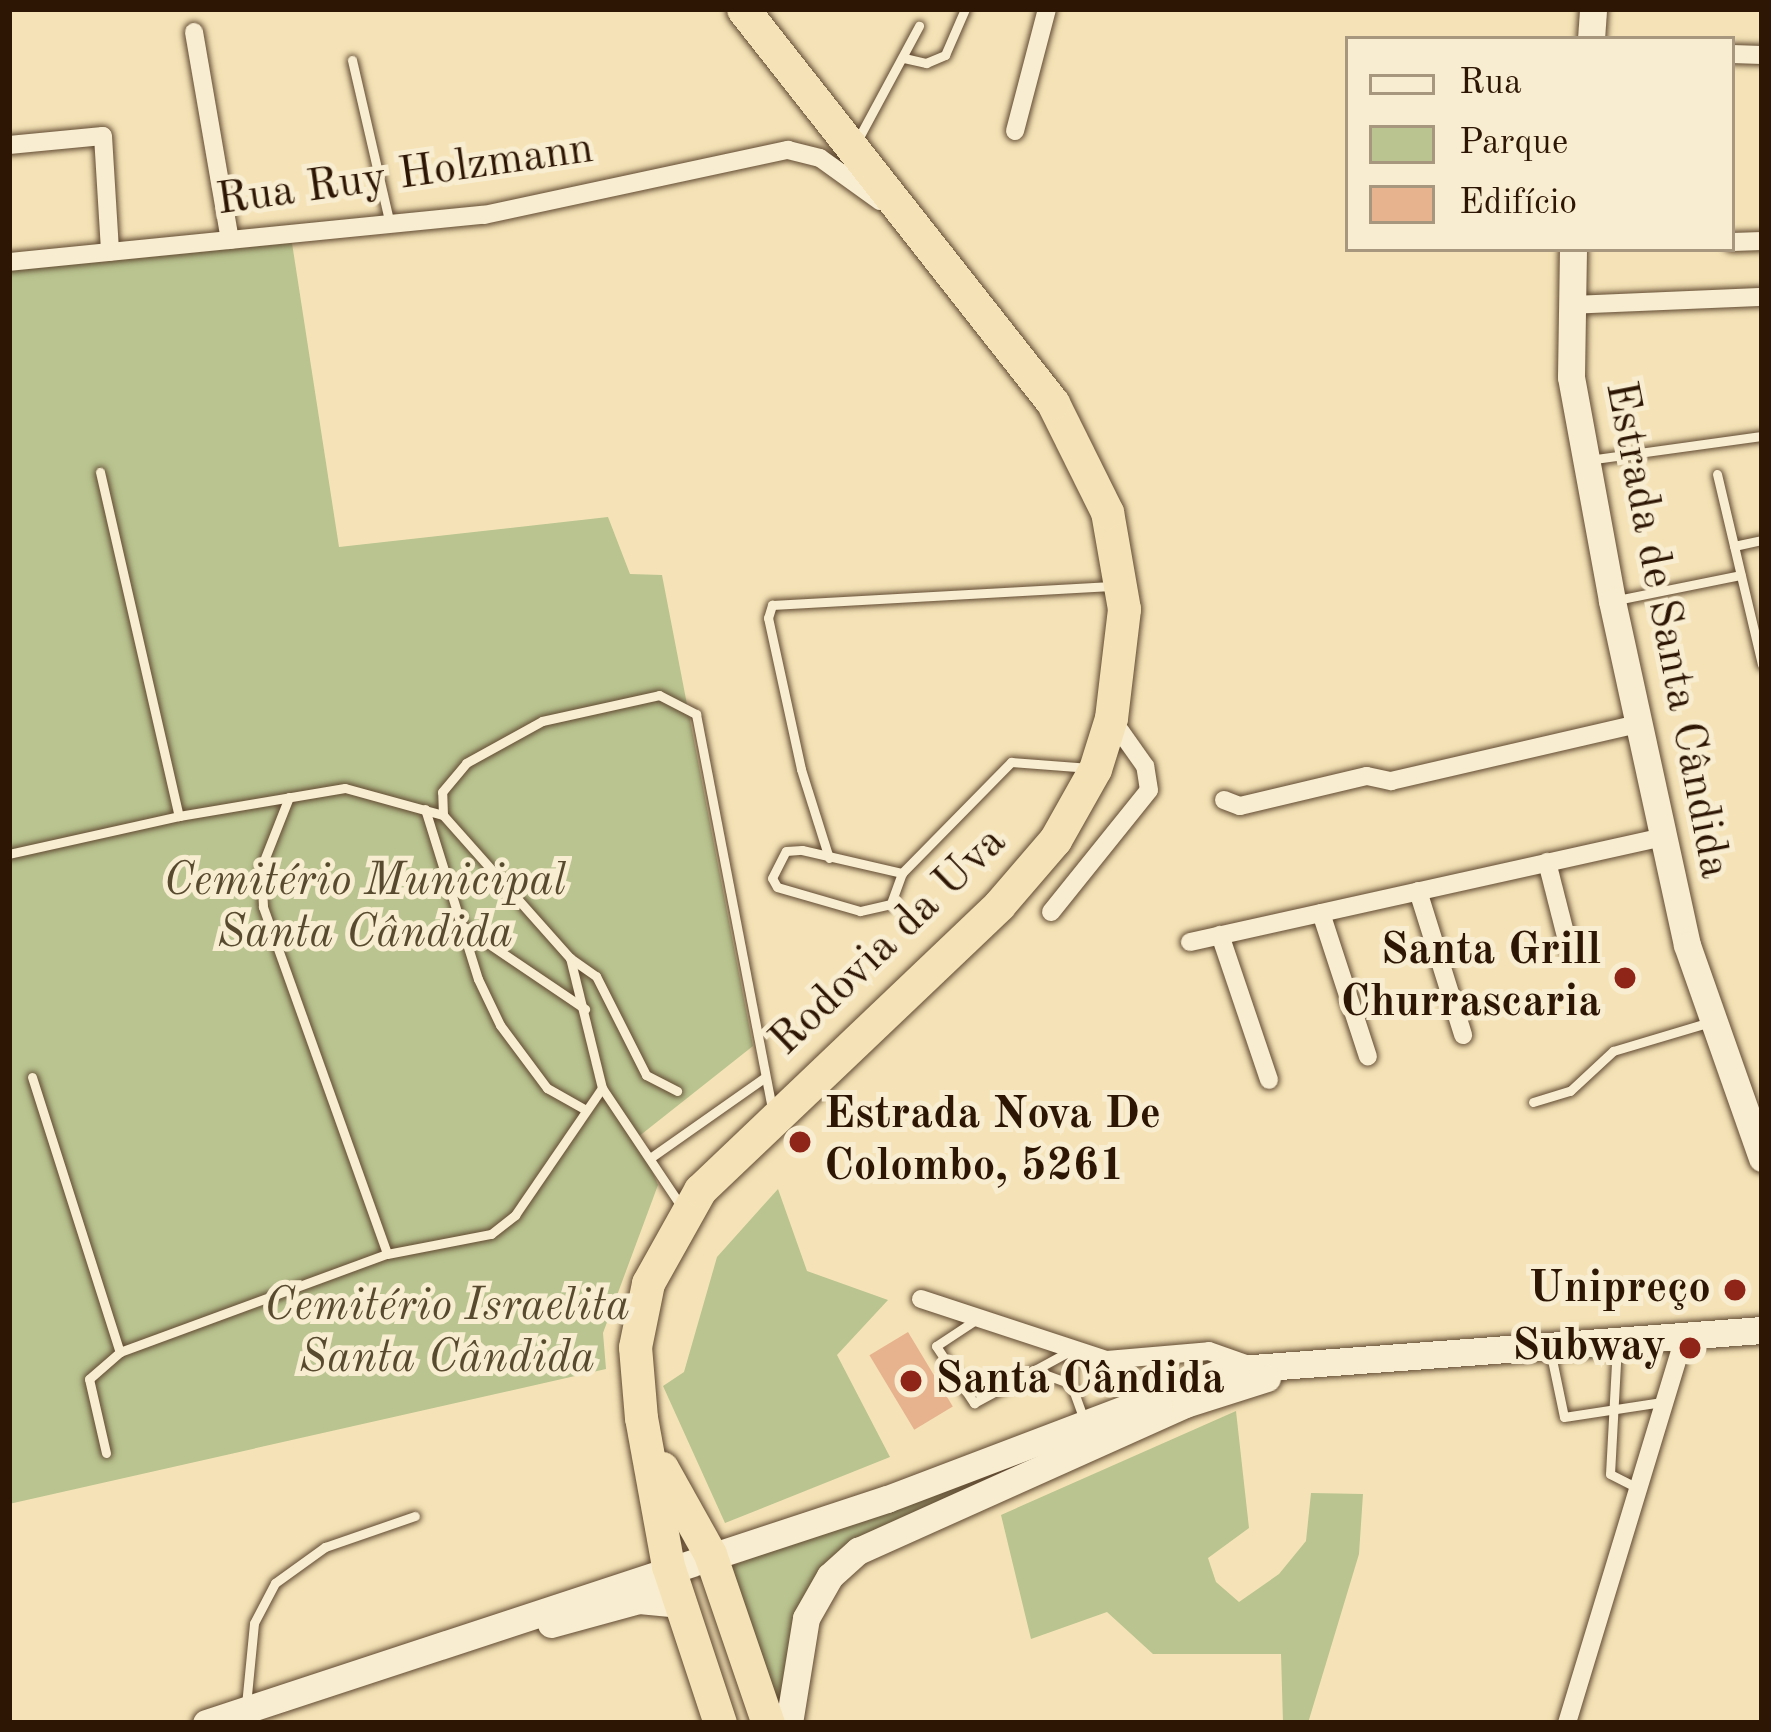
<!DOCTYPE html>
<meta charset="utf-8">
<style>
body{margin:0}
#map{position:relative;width:1771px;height:1732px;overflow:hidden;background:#f5e3b7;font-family:"Old Standard TT",serif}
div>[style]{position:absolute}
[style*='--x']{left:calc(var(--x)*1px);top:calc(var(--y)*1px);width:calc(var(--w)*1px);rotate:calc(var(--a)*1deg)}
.green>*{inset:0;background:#b9c490}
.building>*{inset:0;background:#e7b28e;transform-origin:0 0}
.roads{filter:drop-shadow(0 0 3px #604931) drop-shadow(0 0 3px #604931)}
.service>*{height:9px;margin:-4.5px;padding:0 4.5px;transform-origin:4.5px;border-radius:4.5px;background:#f8edd0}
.minor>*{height:18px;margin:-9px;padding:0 9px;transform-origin:9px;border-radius:9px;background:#f8edd0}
.secondary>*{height:27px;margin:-13.5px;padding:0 13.5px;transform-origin:13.5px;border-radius:13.5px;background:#f8edd0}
.trunk>*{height:33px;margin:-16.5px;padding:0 16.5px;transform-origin:16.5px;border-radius:16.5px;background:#f5e3b7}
.dots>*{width:33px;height:33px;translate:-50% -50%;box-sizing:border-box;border:6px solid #f8edd0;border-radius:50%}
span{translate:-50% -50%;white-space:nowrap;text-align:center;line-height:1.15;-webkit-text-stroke:10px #f8edd0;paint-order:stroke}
.street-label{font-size:45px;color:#2e1604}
.park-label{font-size:45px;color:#584a2e;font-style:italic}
.poi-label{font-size:45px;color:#2e1604;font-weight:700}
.right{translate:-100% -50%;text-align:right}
.left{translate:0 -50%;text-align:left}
.frame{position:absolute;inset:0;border:12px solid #2e1604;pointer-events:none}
.legend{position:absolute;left:1345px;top:36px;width:390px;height:216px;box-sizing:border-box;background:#f8edd0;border:3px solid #a7977e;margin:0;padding:15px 21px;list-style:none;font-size:36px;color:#2e1604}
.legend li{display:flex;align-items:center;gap:24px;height:60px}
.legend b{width:60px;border:3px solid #a7977e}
</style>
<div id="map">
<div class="green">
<i style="clip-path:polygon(292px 243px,339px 547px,608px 517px,630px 574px,662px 575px,753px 1046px,638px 1137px,658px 1185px,603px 1333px,606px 1369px,9px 1504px,9px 271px)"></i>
<i style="clip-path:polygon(778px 1189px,807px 1271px,888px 1300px,837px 1355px,890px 1457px,725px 1523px,663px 1386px,684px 1372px,717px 1257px)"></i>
<i style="clip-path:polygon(1236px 1411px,1249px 1528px,1208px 1558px,1216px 1582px,1239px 1602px,1279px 1574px,1306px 1541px,1311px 1493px,1363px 1494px,1359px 1554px,1308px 1723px,1283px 1723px,1281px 1654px,1153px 1654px,1107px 1612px,1031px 1639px,1001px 1515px)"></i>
<i style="clip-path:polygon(1061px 1444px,843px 1551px,782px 1712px,731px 1566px)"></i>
</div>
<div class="building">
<i style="left:908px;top:1332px;width:87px;height:45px;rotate:59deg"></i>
</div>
<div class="roads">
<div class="service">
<i style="--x:904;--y:58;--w:23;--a:13"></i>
<i style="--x:926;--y:63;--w:21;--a:-23"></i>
<i style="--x:945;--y:55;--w:50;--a:-66.5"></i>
<i style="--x:352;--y:60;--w:168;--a:77"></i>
<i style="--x:857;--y:141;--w:131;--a:-61.7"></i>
<i style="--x:1588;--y:460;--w:176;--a:-7.9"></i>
<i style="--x:100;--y:472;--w:353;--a:77.1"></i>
<i style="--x:179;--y:816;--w:168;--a:-9.6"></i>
<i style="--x:345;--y:788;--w:102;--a:15.4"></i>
<i style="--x:1717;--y:474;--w:196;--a:76.7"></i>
<i style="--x:1734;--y:546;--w:29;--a:-12"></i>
<i style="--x:1617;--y:600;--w:126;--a:-11.4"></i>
<i style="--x:289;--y:797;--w:76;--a:111.5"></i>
<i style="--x:261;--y:868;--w:39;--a:87"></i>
<i style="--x:263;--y:907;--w:368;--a:70.3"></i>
<i style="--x:425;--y:809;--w:178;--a:72.7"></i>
<i style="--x:478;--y:979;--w:51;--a:64.4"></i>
<i style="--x:500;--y:1025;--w:79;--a:53.3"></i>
<i style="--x:547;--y:1088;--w:45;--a:29.4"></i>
<i style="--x:9;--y:854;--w:174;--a:-12.6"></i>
<i style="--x:829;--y:858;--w:93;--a:-107.5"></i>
<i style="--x:801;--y:769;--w:155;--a:-102.3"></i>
<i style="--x:768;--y:618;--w:14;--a:-73"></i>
<i style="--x:772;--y:605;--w:340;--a:-3.2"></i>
<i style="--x:902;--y:873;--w:33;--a:110"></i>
<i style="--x:891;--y:904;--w:32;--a:167"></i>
<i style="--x:860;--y:911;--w:86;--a:-163.9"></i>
<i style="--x:777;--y:887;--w:10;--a:-119"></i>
<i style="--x:772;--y:878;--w:30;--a:-63"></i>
<i style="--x:786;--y:851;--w:16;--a:-4"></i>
<i style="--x:802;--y:850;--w:103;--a:13"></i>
<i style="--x:902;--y:873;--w:156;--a:-45.5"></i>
<i style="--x:1011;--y:762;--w:79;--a:4.3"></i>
<i style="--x:461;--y:925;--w:150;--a:34.1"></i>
<i style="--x:570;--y:958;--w:32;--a:35"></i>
<i style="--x:596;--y:976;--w:111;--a:63.2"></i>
<i style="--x:646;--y:1075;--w:35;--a:27"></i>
<i style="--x:32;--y:1077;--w:289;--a:72.3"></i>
<i style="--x:1533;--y:1102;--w:39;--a:-17"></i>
<i style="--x:1570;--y:1091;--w:59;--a:-42.9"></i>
<i style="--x:1613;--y:1051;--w:101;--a:-16.6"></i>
<i style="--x:653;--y:1156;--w:136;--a:-35.1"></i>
<i style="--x:681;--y:1206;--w:142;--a:-123.8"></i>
<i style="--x:602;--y:1088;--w:134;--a:-103.8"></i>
<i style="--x:570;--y:958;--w:191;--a:-131.6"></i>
<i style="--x:443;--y:815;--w:23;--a:-92"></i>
<i style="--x:442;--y:792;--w:38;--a:-50"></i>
<i style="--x:466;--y:763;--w:87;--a:-28.9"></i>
<i style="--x:542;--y:721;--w:120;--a:-12.5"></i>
<i style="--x:659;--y:695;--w:42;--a:27.2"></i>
<i style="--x:696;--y:714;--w:402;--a:79.1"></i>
<i style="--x:977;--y:1319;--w:49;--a:146.6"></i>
<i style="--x:936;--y:1346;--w:69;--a:56.3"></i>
<i style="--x:974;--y:1403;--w:107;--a:-28.5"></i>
<i style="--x:1617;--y:1345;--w:129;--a:93.1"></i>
<i style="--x:1610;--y:1474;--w:31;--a:27"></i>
<i style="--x:1072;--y:1350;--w:34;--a:92"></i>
<i style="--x:1071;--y:1384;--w:38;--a:70"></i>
<i style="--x:1550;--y:1350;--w:68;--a:78.2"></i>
<i style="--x:1564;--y:1417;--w:99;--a:-8.7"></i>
<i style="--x:1033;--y:1370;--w:40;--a:20.2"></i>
<i style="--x:106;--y:1453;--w:76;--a:-102.9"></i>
<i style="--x:89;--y:1379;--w:41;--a:-41.1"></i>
<i style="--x:120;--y:1352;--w:284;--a:-20.2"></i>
<i style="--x:387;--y:1254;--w:106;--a:-10.9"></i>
<i style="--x:491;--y:1234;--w:31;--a:-38"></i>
<i style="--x:515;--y:1215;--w:154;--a:-55.6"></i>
<i style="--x:246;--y:1705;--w:82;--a:-84.4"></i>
<i style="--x:254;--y:1623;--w:45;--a:-62.3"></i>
<i style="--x:275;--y:1583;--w:62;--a:-35.8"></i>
<i style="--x:325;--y:1547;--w:95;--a:-19"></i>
</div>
<div class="minor">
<i style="--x:194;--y:32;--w:211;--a:80.2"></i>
<i style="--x:1732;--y:54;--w:30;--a:2"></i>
<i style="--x:1015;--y:131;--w:126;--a:-75.3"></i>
<i style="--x:9;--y:145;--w:94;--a:-5.5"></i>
<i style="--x:103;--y:136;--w:116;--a:86.5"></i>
<i style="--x:1732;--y:242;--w:30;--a:-2"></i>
<i style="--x:9;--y:262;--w:477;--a:-5.7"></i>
<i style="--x:484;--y:215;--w:311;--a:-12.1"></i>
<i style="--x:788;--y:150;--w:33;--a:14"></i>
<i style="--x:820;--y:158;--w:74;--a:35.6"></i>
<i style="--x:1570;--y:305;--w:192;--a:-2.4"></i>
<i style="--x:1224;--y:800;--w:17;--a:21"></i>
<i style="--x:1240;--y:806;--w:130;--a:-13.3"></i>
<i style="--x:1367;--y:776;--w:25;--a:12"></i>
<i style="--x:1391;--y:781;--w:253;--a:-13"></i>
<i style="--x:1547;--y:862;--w:89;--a:75.7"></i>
<i style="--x:1418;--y:891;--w:151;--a:72.6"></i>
<i style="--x:1051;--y:912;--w:156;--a:-51.2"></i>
<i style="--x:1149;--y:790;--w:24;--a:-99"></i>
<i style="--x:1145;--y:766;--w:59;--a:-125.3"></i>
<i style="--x:1321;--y:913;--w:151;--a:71.9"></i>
<i style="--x:1220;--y:935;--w:153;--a:71.3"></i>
<i style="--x:1190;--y:942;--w:485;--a:-12.5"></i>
<i style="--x:921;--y:1299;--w:196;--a:18.2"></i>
<i style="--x:1107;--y:1360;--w:102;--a:-5"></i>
<i style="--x:1209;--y:1351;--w:42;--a:19.3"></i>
<i style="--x:1567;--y:1723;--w:407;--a:-73.1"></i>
</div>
<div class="secondary">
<i style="--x:1591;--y:39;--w:30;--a:-86"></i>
<i style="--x:1573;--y:249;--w:128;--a:90.9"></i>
<i style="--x:1571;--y:377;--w:228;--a:79.6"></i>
<i style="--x:1612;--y:601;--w:352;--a:77.7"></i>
<i style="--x:1687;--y:945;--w:226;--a:70.6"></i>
<i style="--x:551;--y:1624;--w:91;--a:-15.3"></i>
<i style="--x:639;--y:1600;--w:42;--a:5.4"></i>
<i style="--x:206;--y:1723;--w:717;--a:-18.21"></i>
<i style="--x:887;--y:1499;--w:363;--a:-20.8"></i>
<i style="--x:1226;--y:1370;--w:537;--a:-4.27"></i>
<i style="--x:789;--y:1723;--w:106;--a:-80.8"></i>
<i style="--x:806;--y:1618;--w:48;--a:-60.3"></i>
<i style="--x:830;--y:1576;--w:38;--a:-42"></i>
<i style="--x:858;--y:1551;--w:359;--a:-24.2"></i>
<i style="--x:1185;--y:1404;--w:86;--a:-17.6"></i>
</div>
<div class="trunk">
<i style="--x:662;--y:1468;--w:98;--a:60.8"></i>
<i style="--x:710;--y:1554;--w:179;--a:71.1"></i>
<i style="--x:720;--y:1723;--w:165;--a:-108.3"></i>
<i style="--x:668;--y:1566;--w:150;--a:-100.3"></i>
<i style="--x:641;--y:1418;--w:71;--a:-94.8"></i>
<i style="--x:635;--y:1347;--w:65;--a:-78.5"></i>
<i style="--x:648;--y:1283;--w:107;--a:-60.8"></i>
<i style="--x:700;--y:1190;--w:413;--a:-43.6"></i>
<i style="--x:999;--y:905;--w:86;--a:-49.3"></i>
<i style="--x:1055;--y:840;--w:81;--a:-60.6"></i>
<i style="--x:1095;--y:769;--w:53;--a:-72.6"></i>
<i style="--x:1111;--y:718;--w:110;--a:-83.2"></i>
<i style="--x:1124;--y:609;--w:98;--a:-99.9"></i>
<i style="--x:1107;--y:512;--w:122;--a:-116.4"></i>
<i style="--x:1053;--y:403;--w:501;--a:-128.2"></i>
</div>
</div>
<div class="dots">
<i style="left:1625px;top:978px;background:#8f2418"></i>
<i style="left:800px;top:1142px;background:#8f2418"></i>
<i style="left:1735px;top:1290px;background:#8f2418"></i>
<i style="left:1690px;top:1348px;background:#8f2418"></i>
<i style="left:911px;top:1381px;background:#8f2418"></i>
</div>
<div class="street-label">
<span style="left:405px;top:176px;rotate:-8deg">Rua Ruy Holzmann</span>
<span style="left:1666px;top:630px;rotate:79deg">Estrada de Santa Cândida</span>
<span style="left:889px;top:942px;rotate:-44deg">Rodovia da Uva</span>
</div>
<div class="park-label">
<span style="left:365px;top:909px">Cemitério Municipal<br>Santa Cândida</span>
<span style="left:447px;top:1334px">Cemitério Israelita<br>Santa Cândida</span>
</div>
<div class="poi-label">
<span class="right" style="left:1601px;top:978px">Santa Grill<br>Churrascaria</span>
<span class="left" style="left:824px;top:1142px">Estrada Nova De<br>Colombo, 5261</span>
<span class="right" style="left:1711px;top:1290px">Unipreço</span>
<span class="right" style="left:1666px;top:1348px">Subway</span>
<span class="left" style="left:935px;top:1381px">Santa Cândida</span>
</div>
<div class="frame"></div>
<ul class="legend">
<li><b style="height:15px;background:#f8edd0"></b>Rua</li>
<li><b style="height:33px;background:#b9c490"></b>Parque</li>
<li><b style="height:33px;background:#e7b28e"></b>Edifício</li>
</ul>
</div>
